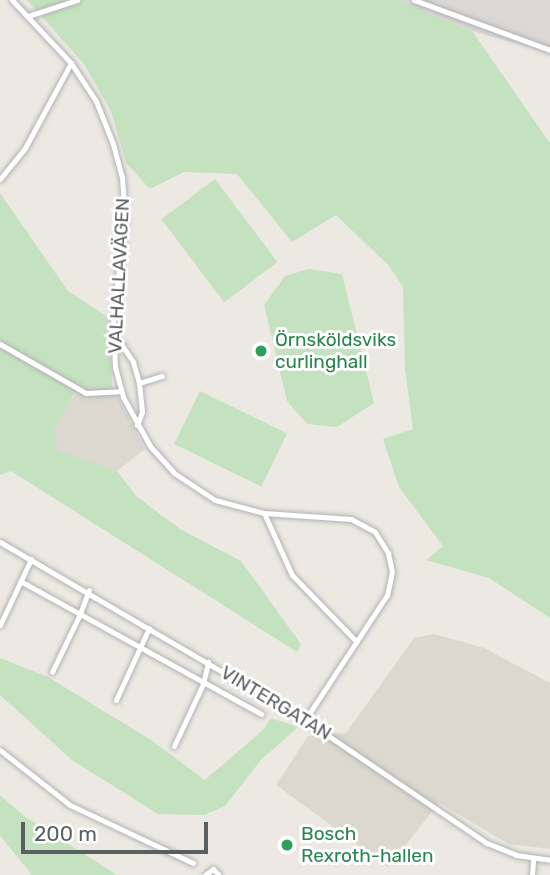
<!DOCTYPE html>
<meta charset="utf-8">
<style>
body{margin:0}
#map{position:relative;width:550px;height:875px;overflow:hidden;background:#ece8e2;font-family:Rubik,sans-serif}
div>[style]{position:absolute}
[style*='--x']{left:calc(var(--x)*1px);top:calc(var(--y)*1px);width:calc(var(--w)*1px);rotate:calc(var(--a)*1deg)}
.industrial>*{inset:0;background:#dbd7d4}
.education>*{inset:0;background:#dcd8d0}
.green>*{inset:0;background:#c5e2c0;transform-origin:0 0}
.roads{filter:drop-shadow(0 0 2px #b0b3b6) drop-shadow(0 0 2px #b0b3b6)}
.minor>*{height:5px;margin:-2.5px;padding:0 2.5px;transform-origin:2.5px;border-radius:2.5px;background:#fff}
.dots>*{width:19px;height:19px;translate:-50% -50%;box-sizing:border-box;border:4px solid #fff;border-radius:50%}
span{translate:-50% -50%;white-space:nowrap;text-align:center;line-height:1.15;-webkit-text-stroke:6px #fff;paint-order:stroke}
.street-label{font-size:19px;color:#5a5f62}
.leisure-label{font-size:19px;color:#27864d}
.left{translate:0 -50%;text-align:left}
.scale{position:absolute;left:21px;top:822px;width:187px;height:32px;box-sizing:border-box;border:4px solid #5a5f62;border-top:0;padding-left:9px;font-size:21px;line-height:24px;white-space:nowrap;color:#5a5f62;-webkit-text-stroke:5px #fff;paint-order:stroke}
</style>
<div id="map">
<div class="industrial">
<i style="clip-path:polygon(398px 0,550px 0,550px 53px,472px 31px)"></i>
</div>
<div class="education">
<i style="clip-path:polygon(80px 386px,104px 390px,112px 386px,145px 449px,117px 471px,58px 452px,41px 425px,73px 398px)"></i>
<i style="clip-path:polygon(434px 634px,484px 648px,550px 683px,550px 849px,509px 844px,439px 803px,388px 867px,276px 785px,308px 736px,346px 733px,414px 638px)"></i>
</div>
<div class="green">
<i style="clip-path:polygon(27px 0,398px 0,472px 31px,550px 143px,550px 618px,489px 578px,426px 560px,443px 546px,399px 487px,383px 439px,413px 429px,405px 369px,403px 287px,389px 266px,336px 215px,292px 242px,237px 174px,184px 172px,150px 189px,126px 163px,111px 111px,84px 64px)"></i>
<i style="left:215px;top:179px;width:104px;height:67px;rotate:53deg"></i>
<i style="clip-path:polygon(0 193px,68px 291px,108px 317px,112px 386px,104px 390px,79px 386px,54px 429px,58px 451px,117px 471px,136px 496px,180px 529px,241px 561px,301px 644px,297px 652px,11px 471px,0 475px)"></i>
<i style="clip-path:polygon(309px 269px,342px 274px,374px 403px,337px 427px,307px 424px,287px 401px,264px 305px,285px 276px)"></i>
<i style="left:200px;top:391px;width:97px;height:59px;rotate:26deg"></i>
<i style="clip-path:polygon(0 658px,48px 677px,151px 740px,205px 780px,263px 730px,271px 718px,298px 727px,261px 760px,225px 806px,204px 815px,158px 814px,72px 760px,0 695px)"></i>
<i style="clip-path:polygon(0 795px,24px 816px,117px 875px,32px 875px,0 836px)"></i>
</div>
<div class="roads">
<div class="minor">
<i style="--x:12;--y:0;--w:86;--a:46.9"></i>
<i style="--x:71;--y:63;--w:45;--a:56.7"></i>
<i style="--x:96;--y:101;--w:46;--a:68.4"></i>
<i style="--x:113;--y:144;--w:34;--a:75"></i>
<i style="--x:122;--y:177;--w:44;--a:86.1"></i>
<i style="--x:125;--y:221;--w:96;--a:97.2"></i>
<i style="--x:113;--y:316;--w:51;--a:87.8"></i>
<i style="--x:115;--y:367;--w:31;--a:75"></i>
<i style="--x:123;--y:397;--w:56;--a:61.1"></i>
<i style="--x:150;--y:446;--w:36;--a:48"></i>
<i style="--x:174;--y:473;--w:49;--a:33.4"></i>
<i style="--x:215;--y:500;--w:51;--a:14.9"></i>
<i style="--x:264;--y:513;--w:87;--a:3.9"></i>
<i style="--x:351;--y:519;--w:27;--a:28"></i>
<i style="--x:375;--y:532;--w:25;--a:58"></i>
<i style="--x:388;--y:553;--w:19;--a:78"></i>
<i style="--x:392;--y:572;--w:24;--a:102"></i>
<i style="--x:387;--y:595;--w:149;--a:123.3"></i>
<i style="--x:414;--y:0;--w:145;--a:20.2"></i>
<i style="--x:28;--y:16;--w:52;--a:-18.1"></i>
<i style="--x:0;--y:179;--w:40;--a:-51"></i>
<i style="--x:25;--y:148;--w:97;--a:-61.6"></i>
<i style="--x:113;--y:332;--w:36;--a:56"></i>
<i style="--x:133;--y:362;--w:22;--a:74"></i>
<i style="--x:139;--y:383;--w:29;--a:84"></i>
<i style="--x:142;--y:412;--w:14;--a:111"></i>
<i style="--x:0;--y:344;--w:99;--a:29.7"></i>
<i style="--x:86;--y:393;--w:35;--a:-3"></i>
<i style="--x:139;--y:383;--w:24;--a:-17"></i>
<i style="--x:264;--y:513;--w:68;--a:65.7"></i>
<i style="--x:292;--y:575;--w:93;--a:45.9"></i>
<i style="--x:0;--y:542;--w:353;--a:30.3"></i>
<i style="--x:305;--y:720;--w:220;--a:34.1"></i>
<i style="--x:487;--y:843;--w:31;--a:22"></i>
<i style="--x:516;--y:855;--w:34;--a:8"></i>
<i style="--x:22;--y:582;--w:66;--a:28.9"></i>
<i style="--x:80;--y:614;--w:64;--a:115.8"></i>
<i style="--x:89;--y:590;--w:26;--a:111"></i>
<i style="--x:80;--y:614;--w:207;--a:28.9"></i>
<i style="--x:0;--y:625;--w:73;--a:-64.8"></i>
<i style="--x:116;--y:700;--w:79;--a:-65.4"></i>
<i style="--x:174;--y:746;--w:68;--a:-64.9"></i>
<i style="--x:203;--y:684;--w:23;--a:-77"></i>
<i style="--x:0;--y:750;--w:89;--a:38.2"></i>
<i style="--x:70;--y:805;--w:136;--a:25.2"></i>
<i style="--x:205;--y:875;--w:10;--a:-37"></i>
<i style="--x:213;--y:869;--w:8;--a:45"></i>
<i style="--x:532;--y:875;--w:16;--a:-86"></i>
</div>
</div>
<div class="dots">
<i style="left:261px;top:351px;background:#2e9e5b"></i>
<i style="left:287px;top:845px;background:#2e9e5b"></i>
</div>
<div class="street-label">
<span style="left:119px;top:276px;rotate:-87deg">VALHALLAVÄGEN</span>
<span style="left:276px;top:703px;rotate:31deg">VINTERGATAN</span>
</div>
<div class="leisure-label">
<span class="left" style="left:275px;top:351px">Örnsköldsviks<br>curlinghall</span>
<span class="left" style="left:301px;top:845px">Bosch<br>Rexroth-hallen</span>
</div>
<div class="scale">200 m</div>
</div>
